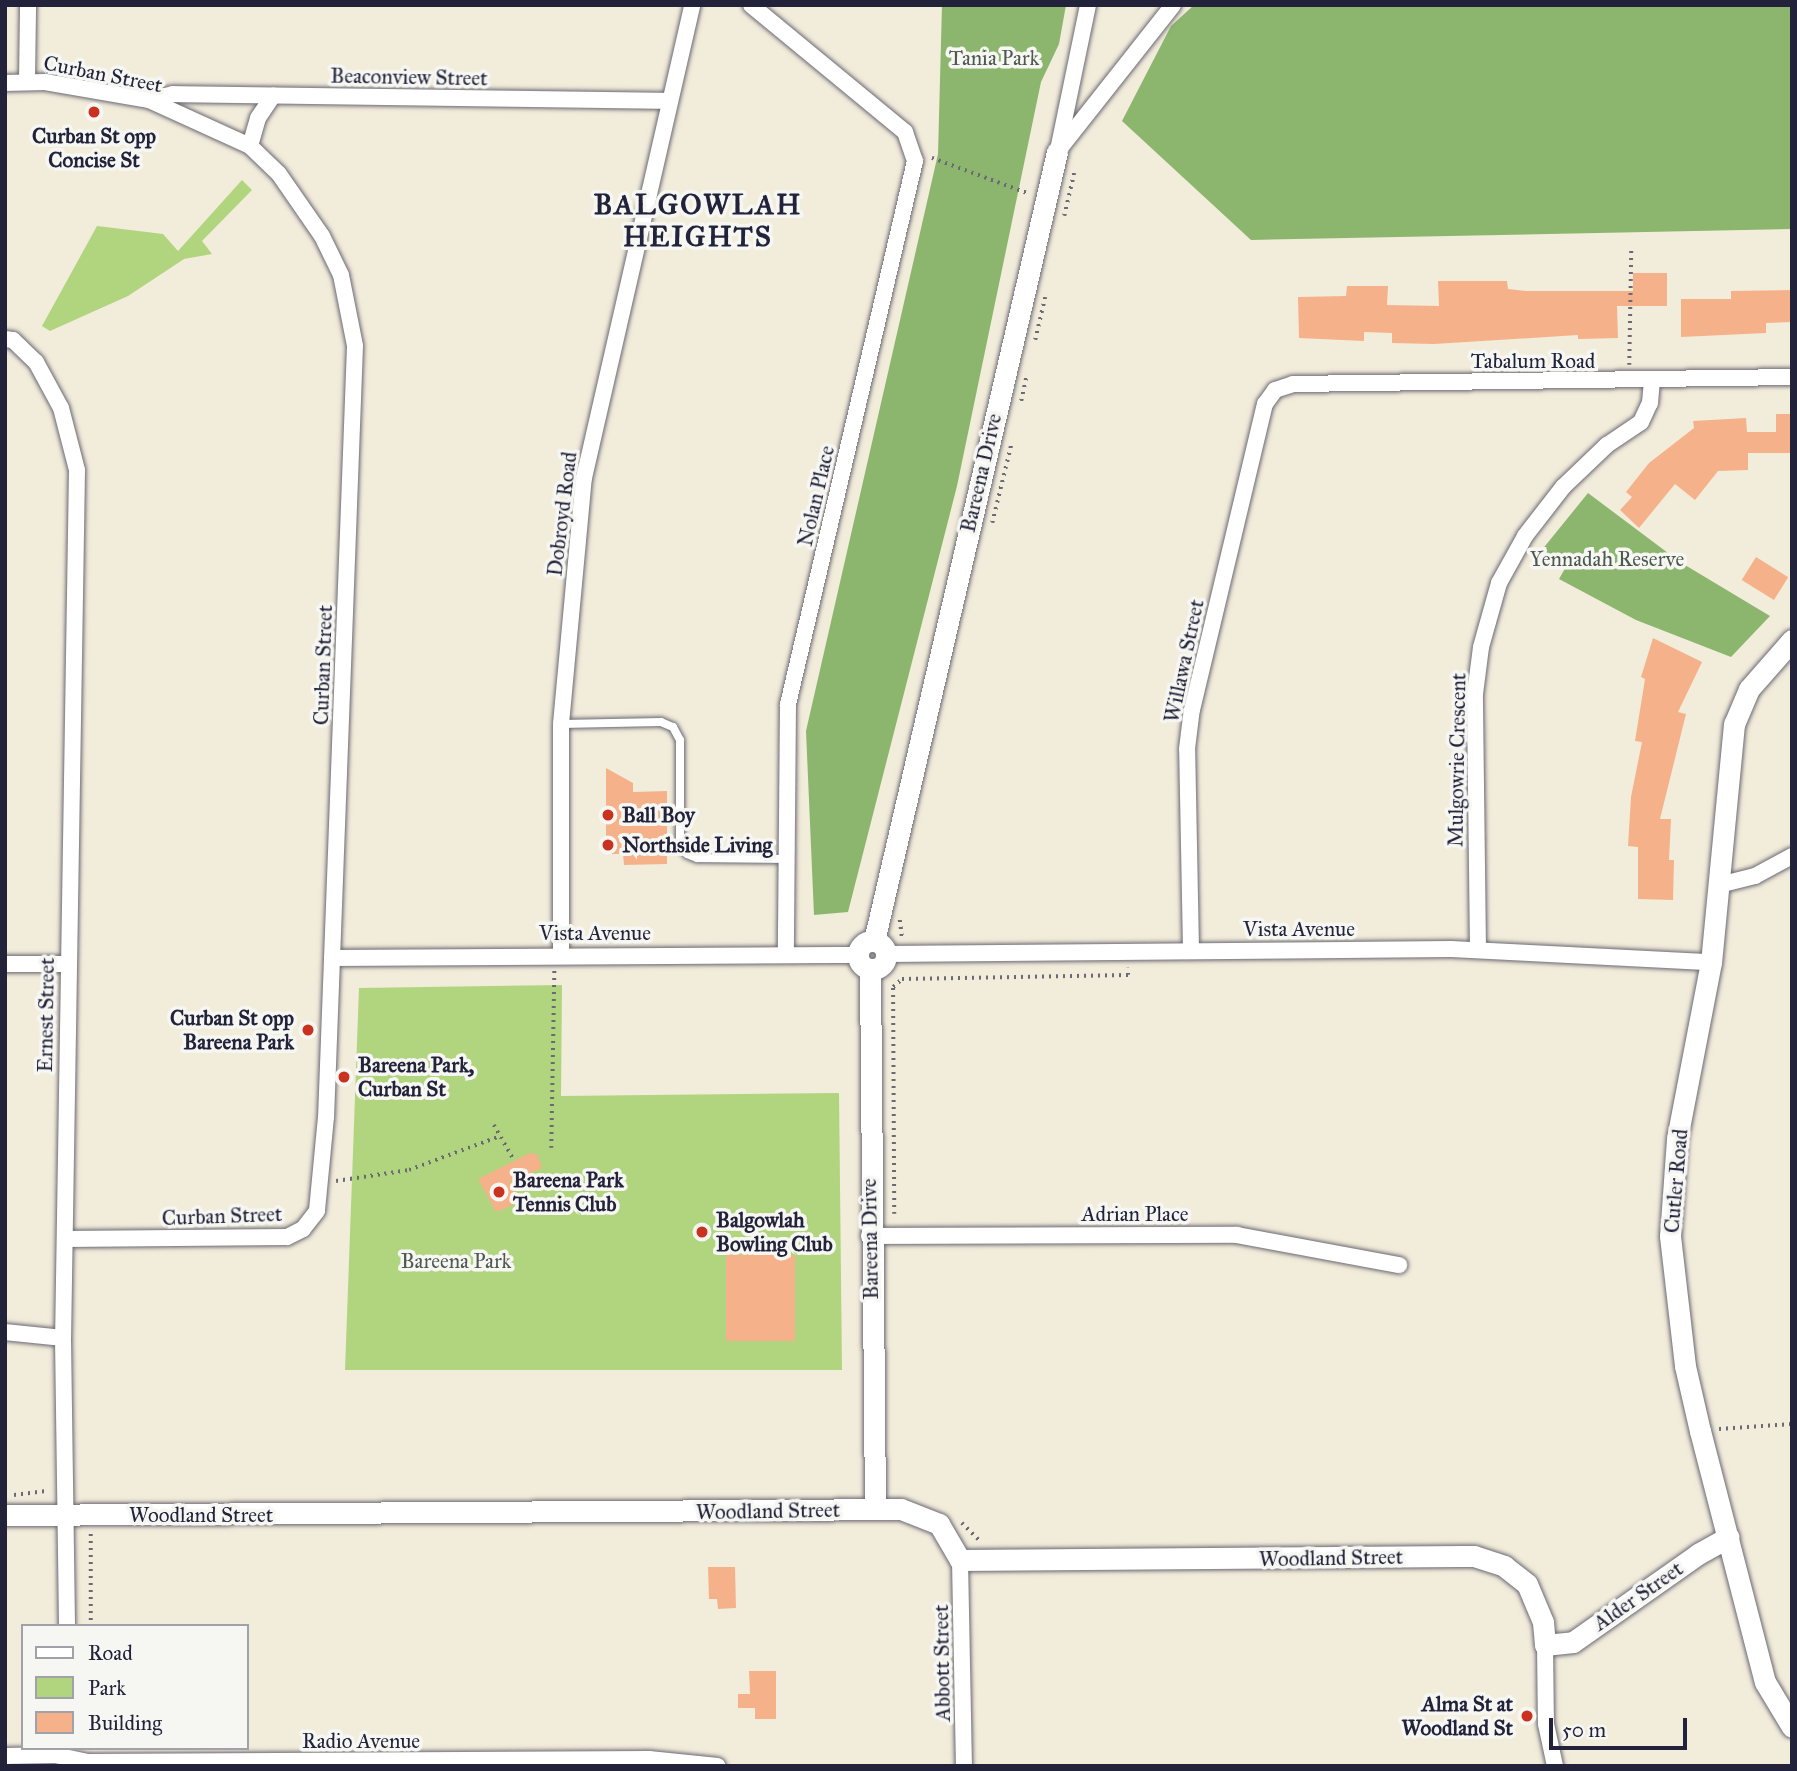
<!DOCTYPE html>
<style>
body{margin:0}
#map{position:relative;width:1797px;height:1771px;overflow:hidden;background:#f2ecdb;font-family:"IM FELL Great Primer",serif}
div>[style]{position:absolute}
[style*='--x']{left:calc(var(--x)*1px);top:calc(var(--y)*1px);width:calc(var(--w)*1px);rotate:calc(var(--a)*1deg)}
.green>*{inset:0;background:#b0d57e}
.forest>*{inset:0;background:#8cb66d}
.building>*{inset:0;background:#f5b28a;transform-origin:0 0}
.path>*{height:3.5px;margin-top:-1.75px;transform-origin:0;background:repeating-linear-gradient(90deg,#6b6973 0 2px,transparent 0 7px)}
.roads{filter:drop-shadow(0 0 2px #6b6973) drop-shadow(0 0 2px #6b6973)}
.service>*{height:8px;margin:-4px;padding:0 4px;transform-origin:4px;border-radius:4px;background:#fff}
.minor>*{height:16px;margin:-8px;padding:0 8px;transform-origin:8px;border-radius:8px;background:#fff}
.tertiary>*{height:21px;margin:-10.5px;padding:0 10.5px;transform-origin:10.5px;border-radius:10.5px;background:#fff}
.tertiary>.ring{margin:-10.5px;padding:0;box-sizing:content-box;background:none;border:21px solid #fff;border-radius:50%}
.dots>*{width:19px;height:19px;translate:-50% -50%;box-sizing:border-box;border:4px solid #f6f6f2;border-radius:50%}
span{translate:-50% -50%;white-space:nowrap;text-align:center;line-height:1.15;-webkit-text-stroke:7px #f6f6f2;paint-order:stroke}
.park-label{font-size:21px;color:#4d584f}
.street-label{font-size:21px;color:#22223b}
.poi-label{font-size:21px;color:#22223b;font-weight:700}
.left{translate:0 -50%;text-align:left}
.right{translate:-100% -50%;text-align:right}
.district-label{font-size:28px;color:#22223b;font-weight:700;letter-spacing:2px}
.frame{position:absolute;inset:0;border:7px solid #22223b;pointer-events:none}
.legend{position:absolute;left:21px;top:1624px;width:228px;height:126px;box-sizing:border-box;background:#f6f6f2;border:2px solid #a1a1a9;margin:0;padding:9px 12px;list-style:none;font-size:21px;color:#22223b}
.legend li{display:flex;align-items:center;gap:14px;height:35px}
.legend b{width:35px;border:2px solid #a1a1a9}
.scale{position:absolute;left:1549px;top:1718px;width:138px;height:32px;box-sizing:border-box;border:4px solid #22223b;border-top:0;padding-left:9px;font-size:21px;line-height:24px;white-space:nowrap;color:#22223b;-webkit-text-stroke:5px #f6f6f2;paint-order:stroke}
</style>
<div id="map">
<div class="green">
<i style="clip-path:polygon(242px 180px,252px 190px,202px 241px,212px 254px,184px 259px,128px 296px,50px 331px,42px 326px,97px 226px,163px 234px,178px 251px)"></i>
<i style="clip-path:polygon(562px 985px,561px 1096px,839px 1093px,842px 1370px,345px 1370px,359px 988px)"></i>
</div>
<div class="forest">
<i style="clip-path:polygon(942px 5px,1066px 5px,1059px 44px,1041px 82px,957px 486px,848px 912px,814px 915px,806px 731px,938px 154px)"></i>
<i style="clip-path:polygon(1194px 5px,1792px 5px,1792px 229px,1251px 240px,1122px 121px,1171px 26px)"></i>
<i style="clip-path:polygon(1588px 493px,1680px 562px,1770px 616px,1731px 657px,1636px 620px,1559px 579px,1567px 565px,1541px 551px)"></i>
</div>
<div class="building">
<i style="clip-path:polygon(1633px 273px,1667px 273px,1667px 306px,1617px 306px,1618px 338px,1578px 339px,1578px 335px,1434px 344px,1392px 343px,1392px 333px,1364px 332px,1364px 341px,1299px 338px,1298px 297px,1346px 296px,1347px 286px,1388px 286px,1387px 305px,1439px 306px,1438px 281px,1507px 281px,1508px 289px,1526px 291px,1633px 291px)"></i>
<i style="clip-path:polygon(1792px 290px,1792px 322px,1766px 323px,1766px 333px,1681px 337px,1681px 299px,1731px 299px,1731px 291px)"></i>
<i style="clip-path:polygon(1776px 414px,1792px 414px,1792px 453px,1748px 453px,1748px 470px,1718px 471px,1695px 500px,1675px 484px,1639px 528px,1620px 510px,1632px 497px,1626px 492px,1649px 463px,1694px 428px,1693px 421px,1746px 418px,1747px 432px,1776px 432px)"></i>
<i style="left:1756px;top:557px;width:38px;height:27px;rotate:32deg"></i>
<i style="clip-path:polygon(1653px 638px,1702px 662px,1678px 712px,1686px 714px,1660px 819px,1671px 819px,1669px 860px,1674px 860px,1673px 900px,1638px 899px,1638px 847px,1628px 846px,1631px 797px,1642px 742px,1635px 741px,1645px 679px,1641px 677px)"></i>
<i style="clip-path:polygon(606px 768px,633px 783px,633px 792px,667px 791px,667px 864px,624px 865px,623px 854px,606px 854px)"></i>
<i style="clip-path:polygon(530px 1153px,537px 1154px,542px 1168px,510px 1182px,519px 1202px,496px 1212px,478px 1179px)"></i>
<i style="left:726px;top:1255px;width:69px;height:86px"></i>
<i style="clip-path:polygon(708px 1567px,735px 1567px,736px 1608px,718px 1609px,717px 1599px,709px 1599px)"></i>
<i style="clip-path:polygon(749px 1671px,776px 1671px,776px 1719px,755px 1719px,755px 1708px,738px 1708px,738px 1694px,750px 1694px)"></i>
</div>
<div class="path">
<i style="--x:932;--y:158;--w:104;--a:20.2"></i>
<i style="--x:1064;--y:216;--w:44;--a:-76.9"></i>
<i style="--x:1035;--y:340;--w:44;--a:-76.9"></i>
<i style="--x:1629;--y:365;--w:117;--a:-89"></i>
<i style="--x:1021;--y:401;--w:24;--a:-78"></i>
<i style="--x:992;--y:523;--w:80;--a:-76.3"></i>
<i style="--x:900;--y:920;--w:17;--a:83"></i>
<i style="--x:494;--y:1125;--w:40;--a:60.3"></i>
<i style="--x:551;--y:1148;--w:177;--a:-89"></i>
<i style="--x:336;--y:1181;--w:74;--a:-8.6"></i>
<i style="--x:409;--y:1170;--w:97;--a:-20.5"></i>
<i style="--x:894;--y:1214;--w:227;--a:-90.3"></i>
<i style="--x:893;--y:987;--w:12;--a:-42"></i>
<i style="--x:902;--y:979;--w:226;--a:-1"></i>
<i style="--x:1128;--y:975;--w:7;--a:-98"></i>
<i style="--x:1719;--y:1429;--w:73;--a:-3.9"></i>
<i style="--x:14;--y:1495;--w:34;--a:-7"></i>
<i style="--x:962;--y:1523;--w:24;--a:45"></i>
<i style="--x:91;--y:1534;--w:92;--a:90"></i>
</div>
<div class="roads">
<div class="service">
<i style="--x:561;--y:724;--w:100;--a:-1.1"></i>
<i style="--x:661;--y:722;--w:13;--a:23"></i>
<i style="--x:673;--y:727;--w:15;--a:62"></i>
<i style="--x:680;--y:740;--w:104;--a:90"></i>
<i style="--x:680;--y:844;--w:12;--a:55"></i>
<i style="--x:687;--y:854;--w:11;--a:22"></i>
<i style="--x:697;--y:858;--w:89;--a:0.6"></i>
</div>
<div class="minor">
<i style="--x:751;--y:5;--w:200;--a:39.5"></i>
<i style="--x:905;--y:132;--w:31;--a:71"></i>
<i style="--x:915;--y:161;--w:558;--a:103.16"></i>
<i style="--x:788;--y:704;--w:250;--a:90.5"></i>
<i style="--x:27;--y:81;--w:76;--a:-89.2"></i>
<i style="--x:5;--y:83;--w:40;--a:-1.4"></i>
<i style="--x:45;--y:82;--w:106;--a:9.8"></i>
<i style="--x:149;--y:100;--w:111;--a:24.5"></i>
<i style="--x:250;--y:146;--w:40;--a:44"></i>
<i style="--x:279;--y:174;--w:75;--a:55.3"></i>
<i style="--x:322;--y:236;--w:43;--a:64"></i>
<i style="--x:341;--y:275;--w:72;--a:78.8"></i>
<i style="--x:355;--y:346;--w:772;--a:92.15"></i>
<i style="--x:326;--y:1117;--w:94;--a:95.5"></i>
<i style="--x:317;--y:1211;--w:23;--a:128"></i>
<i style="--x:303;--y:1229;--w:18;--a:153"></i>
<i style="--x:287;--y:1237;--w:222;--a:179.5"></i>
<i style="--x:149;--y:100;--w:25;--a:-14"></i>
<i style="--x:173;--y:94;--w:496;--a:0.8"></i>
<i style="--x:250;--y:146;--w:29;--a:-74"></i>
<i style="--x:258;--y:118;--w:27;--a:-56"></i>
<i style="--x:1058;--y:150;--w:148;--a:-78.3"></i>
<i style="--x:1057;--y:152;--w:187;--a:-51.7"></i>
<i style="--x:5;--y:339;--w:8;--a:7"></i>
<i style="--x:13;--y:340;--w:32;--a:44"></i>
<i style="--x:36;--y:362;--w:52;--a:61.5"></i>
<i style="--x:61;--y:408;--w:64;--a:75.5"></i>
<i style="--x:77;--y:470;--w:868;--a:90.92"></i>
<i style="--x:63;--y:1338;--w:288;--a:89.2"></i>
<i style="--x:1719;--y:885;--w:37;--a:-14"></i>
<i style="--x:1755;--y:876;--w:42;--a:-28.4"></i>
<i style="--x:1191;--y:950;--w:201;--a:-91.1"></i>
<i style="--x:1187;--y:749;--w:39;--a:-83"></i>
<i style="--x:1192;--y:710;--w:315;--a:-76.6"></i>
<i style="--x:1265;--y:404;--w:17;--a:-54"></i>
<i style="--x:1275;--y:390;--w:19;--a:-18"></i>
<i style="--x:1293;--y:384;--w:499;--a:-0.8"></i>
<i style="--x:1478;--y:950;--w:256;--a:-90.7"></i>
<i style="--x:1475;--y:694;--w:47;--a:-82.7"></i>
<i style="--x:1481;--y:647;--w:66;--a:-74.3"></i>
<i style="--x:1499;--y:583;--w:54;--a:-61"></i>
<i style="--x:1525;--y:536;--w:62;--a:-52.2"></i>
<i style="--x:1563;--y:487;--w:61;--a:-43.7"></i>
<i style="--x:1607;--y:445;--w:41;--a:-34.1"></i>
<i style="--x:1641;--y:422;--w:21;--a:-65"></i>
<i style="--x:1650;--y:403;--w:23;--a:-85"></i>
<i style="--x:561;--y:953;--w:229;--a:-90"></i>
<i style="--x:561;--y:724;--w:247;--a:-84.7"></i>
<i style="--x:584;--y:478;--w:485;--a:-77.1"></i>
<i style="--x:886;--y:954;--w:565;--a:-0.51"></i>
<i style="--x:1451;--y:949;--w:260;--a:2.9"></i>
<i style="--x:332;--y:958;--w:525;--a:-0.33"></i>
<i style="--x:5;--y:964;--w:62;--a:0"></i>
<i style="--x:869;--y:1236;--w:368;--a:-0.2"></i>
<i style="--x:1237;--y:1235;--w:165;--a:10.5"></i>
<i style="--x:5;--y:1332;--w:58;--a:5.9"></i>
<i style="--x:960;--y:1560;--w:206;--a:88.9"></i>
<i style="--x:1545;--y:1645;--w:79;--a:89.3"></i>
<i style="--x:1546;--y:1724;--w:43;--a:77.9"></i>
<i style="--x:5;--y:1756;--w:50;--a:-1.1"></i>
<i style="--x:55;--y:1755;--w:35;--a:12"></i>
<i style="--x:89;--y:1762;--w:560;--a:-0.31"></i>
<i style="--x:649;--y:1759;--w:69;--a:5.8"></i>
</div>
<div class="tertiary">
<i style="--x:1792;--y:640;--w:65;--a:131.3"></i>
<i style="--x:1749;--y:689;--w:38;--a:113"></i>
<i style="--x:1734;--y:724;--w:239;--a:95.5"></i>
<i style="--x:1711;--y:962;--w:180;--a:100.9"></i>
<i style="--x:1677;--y:1139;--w:97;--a:94.1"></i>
<i style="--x:1670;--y:1236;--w:131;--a:83.4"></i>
<i style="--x:1685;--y:1366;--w:67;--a:77"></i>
<i style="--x:1700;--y:1431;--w:259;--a:75.5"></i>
<i style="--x:1765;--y:1682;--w:52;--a:59"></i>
<i class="ring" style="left:858px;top:941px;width:7px;height:7px"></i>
<i style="--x:874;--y:941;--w:810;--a:-76.94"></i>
<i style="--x:870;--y:969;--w:540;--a:89.47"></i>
<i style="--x:5;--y:1515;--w:896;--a:-0.38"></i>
<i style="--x:901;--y:1509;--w:41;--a:21.5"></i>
<i style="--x:939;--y:1524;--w:42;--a:59.7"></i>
<i style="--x:960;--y:1560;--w:514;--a:-0.45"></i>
<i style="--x:1474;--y:1556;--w:32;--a:18"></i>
<i style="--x:1504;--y:1566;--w:29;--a:38"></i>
<i style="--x:1527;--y:1584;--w:41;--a:67.2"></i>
<i style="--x:1543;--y:1622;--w:23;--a:85"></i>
<i style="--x:1545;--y:1645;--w:28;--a:-6"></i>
<i style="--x:1573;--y:1642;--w:153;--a:-35.1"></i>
<i style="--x:1698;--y:1554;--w:35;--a:-29"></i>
</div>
</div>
<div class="dots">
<i style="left:94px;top:112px;background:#c8321e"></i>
<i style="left:608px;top:815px;background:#c8321e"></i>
<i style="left:608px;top:845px;background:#c8321e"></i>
<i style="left:308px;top:1030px;background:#c8321e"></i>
<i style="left:344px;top:1077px;background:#c8321e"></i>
<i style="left:499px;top:1192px;background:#c8321e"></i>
<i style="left:702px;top:1232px;background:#c8321e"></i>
<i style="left:1527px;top:1716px;background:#c8321e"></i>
</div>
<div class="park-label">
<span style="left:994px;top:58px">Tania Park</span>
<span style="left:1607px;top:559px">Yennadah Reserve</span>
<span style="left:456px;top:1261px">Bareena Park</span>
</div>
<div class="street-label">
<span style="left:103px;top:74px;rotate:11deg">Curban Street</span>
<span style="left:409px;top:77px;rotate:1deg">Beaconview Street</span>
<span style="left:1533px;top:361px">Tabalum Road</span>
<span style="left:981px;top:473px;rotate:-77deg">Bareena Drive</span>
<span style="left:816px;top:496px;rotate:-77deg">Nolan Place</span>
<span style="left:562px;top:514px;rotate:-83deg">Dobroyd Road</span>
<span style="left:1184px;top:661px;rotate:-78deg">Willawa Street</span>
<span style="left:323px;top:665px;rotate:-88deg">Curban Street</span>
<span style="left:1457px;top:760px;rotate:-89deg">Mulgowrie Crescent</span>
<span style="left:1299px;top:929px">Vista Avenue</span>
<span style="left:595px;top:933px">Vista Avenue</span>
<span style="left:46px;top:1015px;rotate:-89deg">Ernest Street</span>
<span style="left:1676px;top:1181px;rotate:-85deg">Cutler Road</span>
<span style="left:1135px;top:1214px">Adrian Place</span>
<span style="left:222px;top:1216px;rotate:-2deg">Curban Street</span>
<span style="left:870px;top:1239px;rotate:-91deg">Bareena Drive</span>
<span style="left:768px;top:1511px;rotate:-1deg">Woodland Street</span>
<span style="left:201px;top:1515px">Woodland Street</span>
<span style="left:1331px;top:1558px;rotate:-1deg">Woodland Street</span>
<span style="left:1638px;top:1596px;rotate:-35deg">Alder Street</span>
<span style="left:942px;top:1663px;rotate:-91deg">Abbott Street</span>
<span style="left:361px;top:1741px">Radio Avenue</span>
</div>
<div class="poi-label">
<span style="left:94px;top:148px">Curban St opp<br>Concise St</span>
<span class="left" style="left:622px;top:815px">Ball Boy</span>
<span class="left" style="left:622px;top:845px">Northside Living</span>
<span class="right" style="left:294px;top:1030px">Curban St opp<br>Bareena Park</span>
<span class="left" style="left:358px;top:1077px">Bareena Park,<br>Curban St</span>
<span class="left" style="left:513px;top:1192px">Bareena Park<br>Tennis Club</span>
<span class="left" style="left:716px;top:1232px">Balgowlah<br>Bowling Club</span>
<span class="right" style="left:1513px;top:1716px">Alma St at<br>Woodland St</span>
</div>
<div class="district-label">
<span style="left:698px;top:221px">BALGOWLAH<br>HEIGHTS</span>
</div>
<div class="frame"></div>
<ul class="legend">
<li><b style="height:9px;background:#fff"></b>Road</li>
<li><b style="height:19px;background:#b0d57e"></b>Park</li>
<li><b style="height:19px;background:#f5b28a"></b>Building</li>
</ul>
<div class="scale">50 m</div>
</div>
